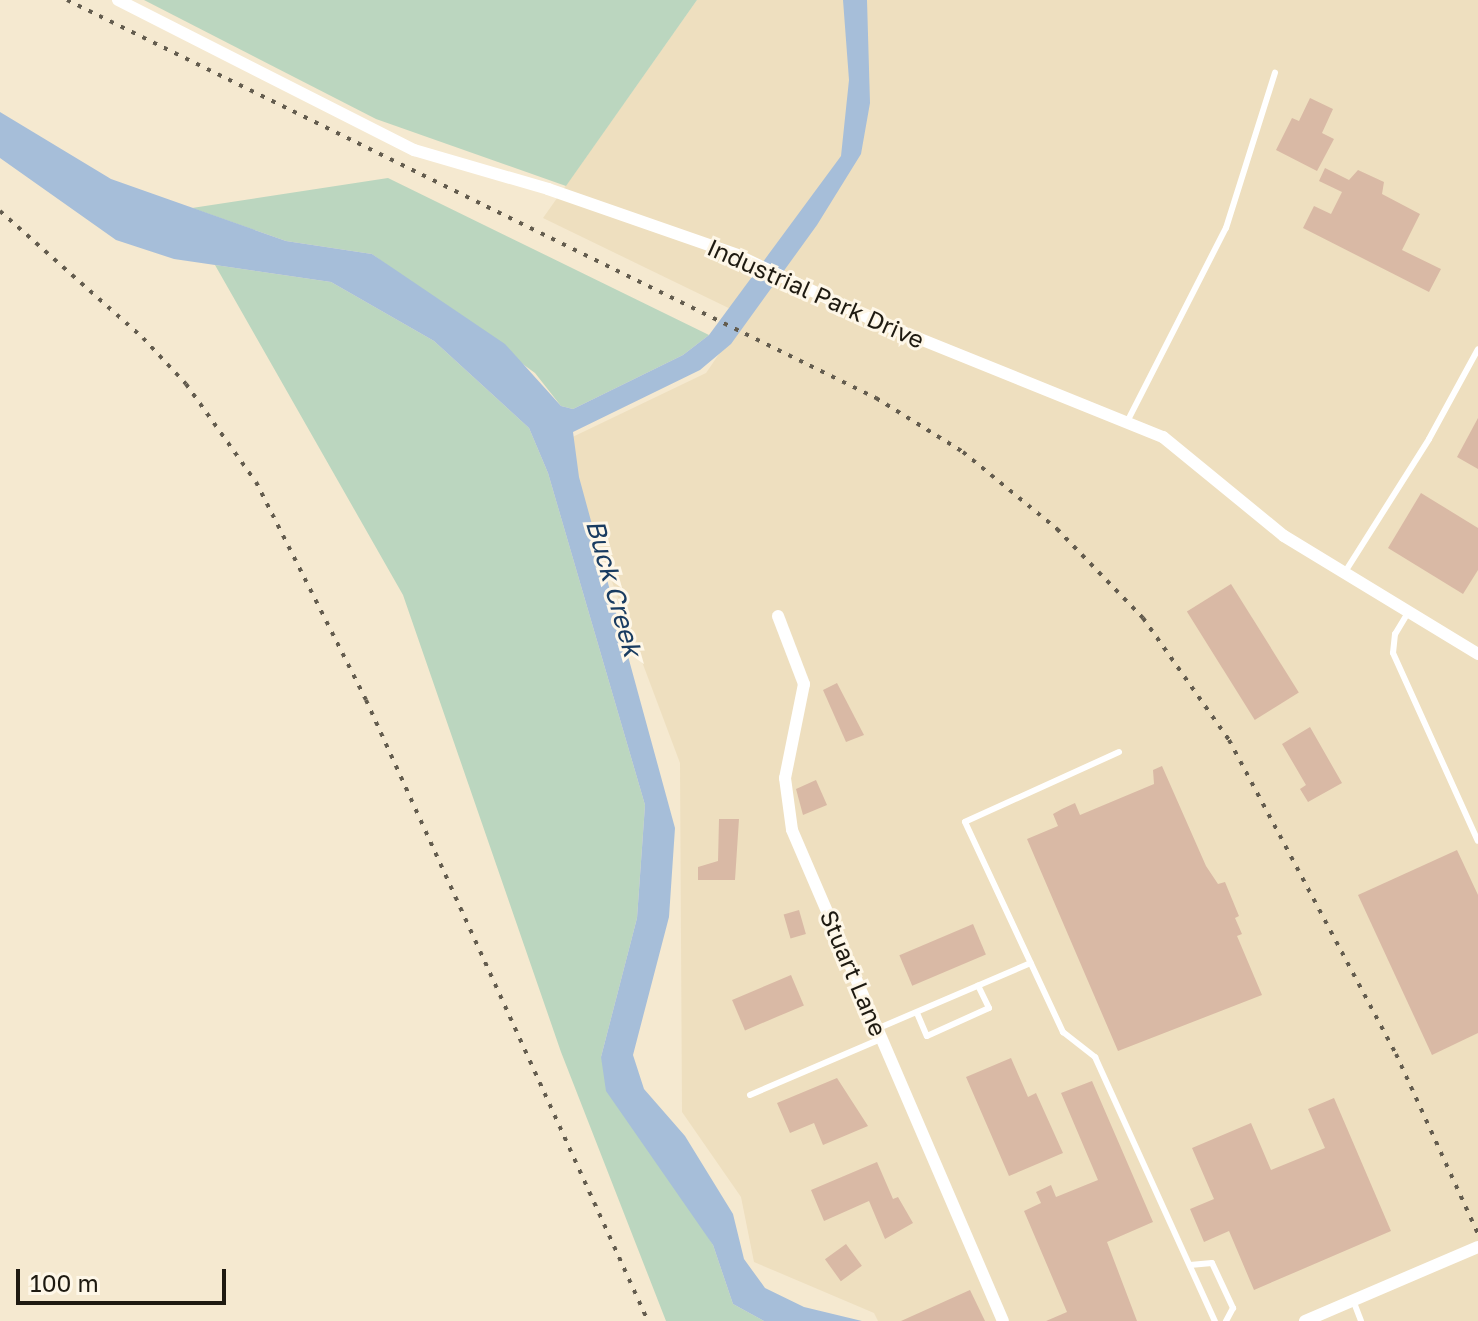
<!DOCTYPE html>
<style>
body{margin:0}
#map{position:relative;width:1478px;height:1321px;overflow:hidden;background:#f5e9d0;font-family:"Golos Text",sans-serif}
div>[style]{position:absolute}
[style*='--x']{left:calc(var(--x)*1px);top:calc(var(--y)*1px);width:calc(var(--w)*1px);rotate:calc(var(--a)*1deg)}
.built>*{inset:0;background:#eedfbf}
.green>*{inset:0;background:#bbd6bf}
.water>*{inset:0;background:#a6bed9}
.building>*{inset:0;background:#d9b9a5;transform-origin:0 0}
.service>*{height:6px;margin:-3px;padding:0 3px;transform-origin:3px;border-radius:3px;background:#fff}
.minor>*{height:12px;margin:-6px;padding:0 6px;transform-origin:6px;border-radius:6px;background:#fff}
.rail>*{height:4px;margin-top:-2px;transform-origin:0;background:repeating-linear-gradient(90deg,#635c4e 0 4px,transparent 0 12px)}
span{translate:-50% -50%;white-space:nowrap;text-align:center;line-height:1.15;-webkit-text-stroke:6px #fef7e8;paint-order:stroke}
.street-label{font-size:24px;color:#1e1a11}
.water-label{font-size:26px;color:#193c61;font-style:italic}
.scale{position:absolute;left:16px;top:1269px;width:210px;height:36px;box-sizing:border-box;border:4px solid #1e1a11;border-top:0;padding-left:10px;font-size:24px;line-height:28px;white-space:nowrap;color:#1e1a11;-webkit-text-stroke:6px #fef7e8;paint-order:stroke}
</style>
<div id="map">
<div class="built">
<i style="clip-path:polygon(697px 0,1478px 0,1478px 1321px,878px 1321px,874px 1313px,754px 1262px,741px 1197px,682px 1112px,680px 763px,560px 443px,706px 373px,745px 316px,543px 218px)"></i>
</div>
<div class="green">
<i style="clip-path:polygon(144px 0,697px 0,566px 186px,376px 119px)"></i>
<i style="clip-path:polygon(388px 178px,709px 335px,683px 355px,573px 409px,561px 406px,535px 373px,372px 254px,286px 241px,192px 208px)"></i>
<i style="clip-path:polygon(215px 265px,331px 282px,434px 341px,529px 428px,548px 473px,645px 805px,637px 918px,601px 1057px,713px 1245px,733px 1304px,764px 1321px,666px 1321px,561px 1052px,403px 595px)"></i>
</div>
<div class="water">
<i style="clip-path:polygon(843px 0,867px 0,870px 103px,861px 154px,817px 225px,731px 344px,700px 370px,573px 432px,579px 477px,675px 828px,669px 917px,633px 1055px,644px 1089px,685px 1136px,733px 1214px,744px 1259px,765px 1288px,804px 1307px,862px 1321px,764px 1321px,733px 1304px,713px 1245px,606px 1091px,601px 1057px,637px 918px,645px 805px,548px 473px,529px 428px,434px 341px,331px 282px,174px 259px,116px 240px,0 158px,0 112px,111px 179px,286px 241px,372px 254px,505px 344px,561px 406px,573px 409px,683px 355px,709px 335px,841px 156px,849px 80px)"></i>
</div>
<div class="building">
<i style="clip-path:polygon(1310px 98px,1333px 109px,1322px 133px,1334px 139px,1317px 171px,1276px 150px,1292px 118px,1299px 121px)"></i>
<i style="clip-path:polygon(1325px 168px,1349px 180px,1358px 170px,1384px 182px,1382px 194px,1420px 214px,1402px 250px,1441px 269px,1429px 292px,1303px 228px,1314px 206px,1331px 214px,1342px 192px,1319px 181px)"></i>
<i style="clip-path:polygon(1478px 418px,1478px 469px,1457px 457px)"></i>
<i style="clip-path:polygon(1421px 493px,1478px 528px,1478px 570px,1463px 594px,1388px 548px)"></i>
<i style="left:1231px;top:584px;width:128px;height:52px;rotate:58deg"></i>
<i style="clip-path:polygon(837px 683px,864px 735px,846px 742px,823px 690px)"></i>
<i style="clip-path:polygon(1310px 727px,1342px 783px,1308px 802px,1300px 789px,1306px 785px,1282px 744px)"></i>
<i style="clip-path:polygon(1162px 766px,1206px 866px,1218px 884px,1225px 882px,1239px 916px,1235px 918px,1242px 934px,1237px 936px,1262px 995px,1118px 1051px,1027px 839px,1058px 826px,1053px 814px,1062px 809px,1075px 803px,1080px 815px,1154px 784px,1153px 770px)"></i>
<i style="clip-path:polygon(816px 780px,827px 805px,803px 815px,796px 789px)"></i>
<i style="clip-path:polygon(719px 819px,739px 819px,735px 880px,698px 880px,698px 867px,718px 861px)"></i>
<i style="clip-path:polygon(1457px 850px,1478px 895px,1478px 1033px,1432px 1055px,1358px 895px)"></i>
<i style="left:799px;top:910px;width:25px;height:16px;rotate:74deg"></i>
<i style="left:973px;top:924px;width:33px;height:80px;rotate:67deg"></i>
<i style="left:791px;top:975px;width:33px;height:64px;rotate:67deg"></i>
<i style="clip-path:polygon(1011px 1058px,1028px 1097px,1036px 1093px,1063px 1153px,1009px 1176px,966px 1077px)"></i>
<i style="clip-path:polygon(837px 1078px,868px 1126px,823px 1145px,814px 1123px,790px 1133px,777px 1103px)"></i>
<i style="clip-path:polygon(1092px 1081px,1153px 1222px,1107px 1242px,1137px 1321px,1046px 1321px,1067px 1312px,1024px 1211px,1041px 1203px,1036px 1192px,1051px 1185px,1056px 1197px,1098px 1180px,1061px 1093px)"></i>
<i style="clip-path:polygon(1334px 1098px,1391px 1231px,1254px 1290px,1229px 1231px,1204px 1242px,1190px 1209px,1214px 1199px,1192px 1148px,1251px 1123px,1271px 1170px,1325px 1148px,1308px 1109px)"></i>
<i style="clip-path:polygon(877px 1162px,893px 1199px,898px 1197px,913px 1223px,885px 1239px,869px 1201px,824px 1221px,811px 1190px)"></i>
<i style="left:846px;top:1244px;width:27px;height:26px;rotate:54deg"></i>
<i style="clip-path:polygon(970px 1290px,985px 1321px,901px 1321px)"></i>
</div>
<div class="service">
<i style="--x:1127;--y:422;--w:218;--a:-63"></i>
<i style="--x:1226;--y:228;--w:163;--a:-72.5"></i>
<i style="--x:1345;--y:572;--w:157;--a:-57.7"></i>
<i style="--x:1429;--y:439;--w:102;--a:-61.4"></i>
<i style="--x:1409;--y:611;--w:27;--a:121"></i>
<i style="--x:1395;--y:634;--w:19;--a:96"></i>
<i style="--x:1393;--y:653;--w:206;--a:65.7"></i>
<i style="--x:1119;--y:752;--w:169;--a:155.6"></i>
<i style="--x:965;--y:822;--w:232;--a:65"></i>
<i style="--x:1063;--y:1032;--w:41;--a:38"></i>
<i style="--x:1095;--y:1057;--w:290;--a:65.6"></i>
<i style="--x:917;--y:1013;--w:25;--a:67"></i>
<i style="--x:927;--y:1036;--w:68;--a:-24.3"></i>
<i style="--x:989;--y:1008;--w:25;--a:-116"></i>
<i style="--x:879;--y:1028;--w:165;--a:-23.2"></i>
<i style="--x:750;--y:1095;--w:145;--a:-23.2"></i>
<i style="--x:1190;--y:1265;--w:22;--a:-5"></i>
<i style="--x:1212;--y:1263;--w:50;--a:65"></i>
<i style="--x:1233;--y:1308;--w:15;--a:118"></i>
<i style="--x:1353;--y:1300;--w:22;--a:69"></i>
</div>
<div class="minor">
<i style="--x:118;--y:0;--w:332;--a:26.9"></i>
<i style="--x:414;--y:150;--w:140;--a:16.2"></i>
<i style="--x:548;--y:189;--w:200;--a:19.2"></i>
<i style="--x:737;--y:255;--w:151;--a:25.5"></i>
<i style="--x:873;--y:320;--w:313;--a:22"></i>
<i style="--x:1163;--y:437;--w:156;--a:39.3"></i>
<i style="--x:1284;--y:536;--w:227;--a:31.3"></i>
<i style="--x:778;--y:616;--w:73;--a:69.1"></i>
<i style="--x:804;--y:684;--w:96;--a:101.4"></i>
<i style="--x:785;--y:778;--w:52;--a:82.3"></i>
<i style="--x:792;--y:830;--w:534;--a:66.75"></i>
<i style="--x:1305;--y:1321;--w:188;--a:-23.2"></i>
</div>
<div class="rail">
<i style="--x:67;--y:0;--w:902;--a:26.2"></i>
<i style="--x:876;--y:398;--w:102;--a:31.8"></i>
<i style="--x:963;--y:452;--w:122;--a:39.3"></i>
<i style="--x:1057;--y:529;--w:124;--a:46"></i>
<i style="--x:1143;--y:618;--w:149;--a:54.8"></i>
<i style="--x:1229;--y:740;--w:356;--a:62"></i>
<i style="--x:1396;--y:1054;--w:198;--a:65.5"></i>
<i style="--x:0;--y:211;--w:191;--a:41.6"></i>
<i style="--x:143;--y:338;--w:63;--a:46.9"></i>
<i style="--x:186;--y:384;--w:120;--a:54.5"></i>
<i style="--x:256;--y:482;--w:244;--a:63.2"></i>
<i style="--x:366;--y:700;--w:682;--a:65.58"></i>
</div>
<div class="street-label">
<span style="left:816px;top:293px;rotate:24deg">Industrial Park Drive</span>
<span style="left:854px;top:973px;rotate:67deg">Stuart Lane</span>
</div>
<div class="water-label">
<span style="left:614px;top:588px;rotate:74deg">Buck Creek</span>
</div>
<div class="scale">100 m</div>
</div>
